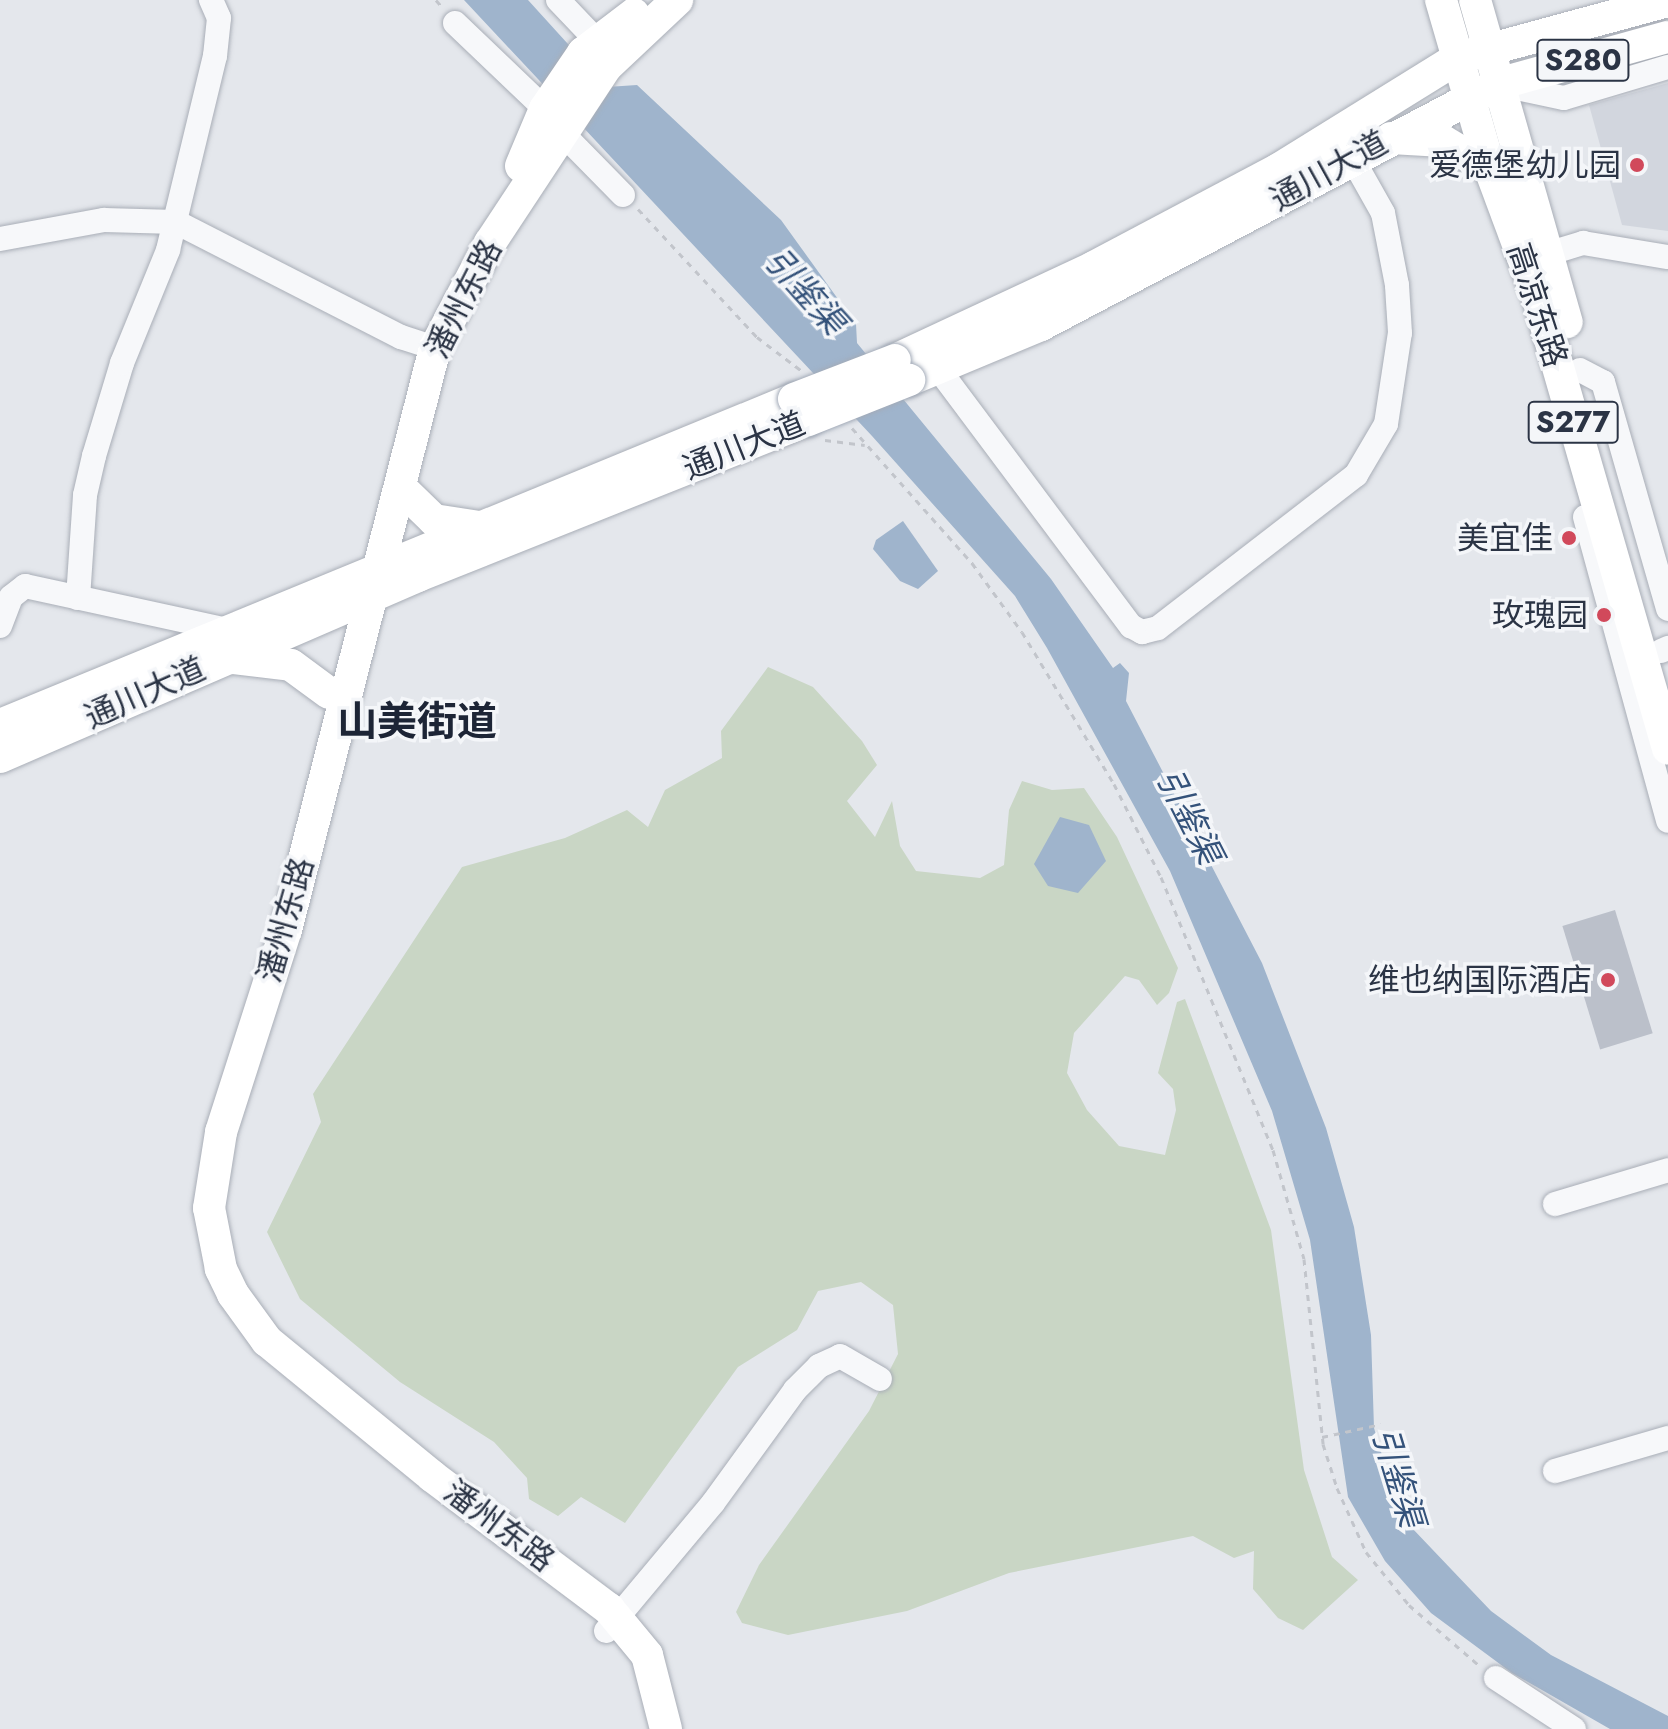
<!DOCTYPE html>
<meta charset="utf-8">
<style>
body{margin:0}
#map{position:relative;width:1668px;height:1729px;overflow:hidden;background:#e4e7ec;font-family:Jost,"Noto Sans SC",sans-serif}
div>[style]{position:absolute}
[style*='--x']{left:calc(var(--x)*1px);top:calc(var(--y)*1px);width:calc(var(--w)*1px);rotate:calc(var(--a)*1deg)}
.built>*{inset:0;background:#d2d6de}
.green>*{inset:0;background:#c9d6c5}
.water>*{inset:0;background:#9fb4cc}
.building>*{inset:0;background:#bbc0ca;transform-origin:0 0}
.path>*{height:3px;margin-top:-1.5px;transform-origin:0;background:repeating-linear-gradient(90deg,#c2c5cb 0 6px,transparent 0 12px)}
.roads{filter:drop-shadow(0 0 2px #a9aeb7) drop-shadow(0 0 2px #a9aeb7)}
.minor>*{height:24px;margin:-12px;padding:0 12px;transform-origin:12px;border-radius:12px;background:#f7f8fa}
.major>*{height:32px;margin:-16px;padding:0 16px;transform-origin:16px;border-radius:16px;background:#fff}
.bridges{filter:drop-shadow(0 0 2px #a3abb8) drop-shadow(0 0 2px #a3abb8)}
.major-bridge>*{height:32px;margin:-16px;padding:0 16px;transform-origin:16px;border-radius:16px;background:#fff}
.dots>*{width:22px;height:22px;translate:-50% -50%;box-sizing:border-box;border:4px solid #f4f6f9;border-radius:50%}
span{translate:-50% -50%;white-space:nowrap;text-align:center;line-height:1.15;-webkit-text-stroke:7px #f4f6f9;paint-order:stroke}
.shield-label span{padding:2px 6px;background:#f4f6f9;border:2px solid;border-radius:6px;-webkit-text-stroke-width:0}
.shield-label{font-size:30px;color:#2b3445;font-weight:700}
.poi-label{font-size:32px;color:#2b3445}
.right{translate:-100% -50%;text-align:right}
.street-label{font-size:32px;color:#2b3445}
.water-label{font-size:34px;color:#34527a;font-style:italic}
.district-label{font-size:40px;color:#1d2536;font-weight:700}
</style>
<div id="map">
<div class="built">
<i style="clip-path:polygon(1668px 83px,1668px 231px,1622px 225px,1589px 105px)"></i>
</div>
<div class="green">
<i style="clip-path:polygon(768px 667px,813px 687px,862px 741px,877px 765px,847px 801px,875px 837px,892px 801px,900px 846px,916px 871px,980px 878px,1004px 865px,1009px 810px,1022px 781px,1052px 790px,1084px 788px,1117px 837px,1178px 968px,1169px 993px,1157px 1005px,1139px 980px,1125px 976px,1074px 1033px,1067px 1073px,1087px 1110px,1119px 1146px,1165px 1155px,1176px 1110px,1173px 1089px,1158px 1073px,1177px 1002px,1185px 999px,1271px 1230px,1304px 1470px,1332px 1557px,1358px 1580px,1303px 1630px,1278px 1618px,1253px 1589px,1254px 1551px,1234px 1558px,1193px 1536px,1009px 1573px,907px 1611px,788px 1635px,742px 1623px,736px 1612px,759px 1565px,869px 1411px,898px 1354px,893px 1305px,861px 1282px,818px 1291px,797px 1330px,738px 1367px,625px 1523px,581px 1497px,558px 1516px,529px 1499px,527px 1478px,494px 1442px,400px 1382px,300px 1299px,267px 1232px,321px 1122px,313px 1094px,462px 867px,565px 838px,627px 810px,648px 827px,665px 790px,722px 758px,721px 731px)"></i>
</div>
<div class="water">
<i style="clip-path:polygon(464px 0,528px 0,607px 87px,637px 85px,781px 220px,856px 324px,857px 343px,1051px 579px,1113px 668px,1120px 663px,1129px 673px,1126px 701px,1262px 963px,1326px 1128px,1354px 1227px,1371px 1335px,1374px 1428px,1394px 1496px,1412px 1528px,1491px 1611px,1551px 1655px,1668px 1716px,1668px 1729px,1610px 1729px,1512px 1673px,1431px 1613px,1385px 1561px,1348px 1497px,1310px 1240px,1272px 1111px,1170px 871px,1047px 648px,1015px 596px,872px 436px)"></i>
<i style="clip-path:polygon(903px 521px,938px 571px,918px 589px,900px 581px,873px 549px,876px 540px)"></i>
<i style="clip-path:polygon(1060px 817px,1089px 825px,1106px 861px,1078px 893px,1048px 886px,1034px 864px)"></i>
</div>
<div class="building">
<i style="left:1615px;top:910px;width:129px;height:55px;rotate:73deg"></i>
</div>
<div class="path">
<i style="--x:436;--y:0;--w:11;--a:49"></i>
<i style="--x:638;--y:209;--w:175;--a:47.1"></i>
<i style="--x:757;--y:337;--w:56;--a:37.1"></i>
<i style="--x:852;--y:428;--w:181;--a:48.4"></i>
<i style="--x:972;--y:563;--w:85;--a:54.1"></i>
<i style="--x:1022;--y:632;--w:178;--a:58.8"></i>
<i style="--x:1114;--y:784;--w:104;--a:63.2"></i>
<i style="--x:1161;--y:877;--w:295;--a:67.7"></i>
<i style="--x:1273;--y:1150;--w:113;--a:74.1"></i>
<i style="--x:1304;--y:1259;--w:186;--a:84.1"></i>
<i style="--x:1323;--y:1444;--w:46;--a:72.3"></i>
<i style="--x:1337;--y:1488;--w:70;--a:65.6"></i>
<i style="--x:1366;--y:1552;--w:68;--a:50.9"></i>
<i style="--x:1409;--y:1605;--w:94;--a:40.7"></i>
<i style="--x:825;--y:440;--w:40;--a:7.1"></i>
<i style="--x:1322;--y:1437;--w:60;--a:-12.4"></i>
</div>
<div class="roads">
<div class="minor">
<i style="--x:558;--y:0;--w:57;--a:46.4"></i>
<i style="--x:455;--y:23;--w:124;--a:43.7"></i>
<i style="--x:1498;--y:84;--w:67;--a:12"></i>
<i style="--x:1564;--y:98;--w:109;--a:-16.6"></i>
<i style="--x:562;--y:133;--w:87;--a:45.5"></i>
<i style="--x:0;--y:239;--w:106;--a:-10.4"></i>
<i style="--x:104;--y:220;--w:72;--a:1.6"></i>
<i style="--x:176;--y:222;--w:253;--a:27.1"></i>
<i style="--x:401;--y:337;--w:36;--a:18"></i>
<i style="--x:1547;--y:254;--w:38;--a:-17"></i>
<i style="--x:1583;--y:243;--w:86;--a:9.4"></i>
<i style="--x:928;--y:355;--w:339;--a:53.2"></i>
<i style="--x:1131;--y:626;--w:13;--a:29"></i>
<i style="--x:1142;--y:632;--w:16;--a:-14"></i>
<i style="--x:1158;--y:628;--w:250;--a:-37.7"></i>
<i style="--x:1356;--y:475;--w:59;--a:-59.5"></i>
<i style="--x:1386;--y:424;--w:92;--a:-81.3"></i>
<i style="--x:1400;--y:333;--w:48;--a:-93.6"></i>
<i style="--x:1397;--y:285;--w:73;--a:-101"></i>
<i style="--x:1383;--y:213;--w:63;--a:-119.4"></i>
<i style="--x:1580;--y:370;--w:26;--a:28"></i>
<i style="--x:1603;--y:382;--w:236;--a:74"></i>
<i style="--x:1585;--y:517;--w:315;--a:74.7"></i>
<i style="--x:78;--y:598;--w:103;--a:-86.1"></i>
<i style="--x:85;--y:495;--w:40;--a:-77"></i>
<i style="--x:94;--y:456;--w:97;--a:-73.2"></i>
<i style="--x:122;--y:363;--w:122;--a:-67.8"></i>
<i style="--x:168;--y:250;--w:200;--a:-76.4"></i>
<i style="--x:215;--y:56;--w:38;--a:-84"></i>
<i style="--x:219;--y:18;--w:20;--a:-114"></i>
<i style="--x:0;--y:626;--w:31;--a:-69"></i>
<i style="--x:11;--y:597;--w:18;--a:-38"></i>
<i style="--x:25;--y:586;--w:207;--a:12.3"></i>
<i style="--x:1661;--y:651;--w:8;--a:-23"></i>
<i style="--x:1555;--y:1204;--w:118;--a:-16.7"></i>
<i style="--x:1555;--y:1471;--w:118;--a:-16.3"></i>
<i style="--x:606;--y:1631;--w:167;--a:-50.1"></i>
<i style="--x:713;--y:1503;--w:140;--a:-54"></i>
<i style="--x:795;--y:1390;--w:34;--a:-45"></i>
<i style="--x:819;--y:1366;--w:23;--a:-25"></i>
<i style="--x:840;--y:1356;--w:46;--a:29.9"></i>
<i style="--x:1496;--y:1678;--w:93;--a:33.2"></i>
</div>
<div class="major">
<i style="--x:1441;--y:0;--w:176;--a:73.8"></i>
<i style="--x:1490;--y:169;--w:138;--a:69.6"></i>
<i style="--x:1538;--y:298;--w:469;--a:73.9"></i>
<i style="--x:1475;--y:0;--w:335;--a:74.1"></i>
<i style="--x:1391;--y:138;--w:52;--a:3.3"></i>
<i style="--x:1443;--y:141;--w:55;--a:30.8"></i>
<i style="--x:521;--y:166;--w:62;--a:-67.2"></i>
<i style="--x:545;--y:109;--w:68;--a:-55.8"></i>
<i style="--x:583;--y:53;--w:64;--a:-37.4"></i>
<i style="--x:895;--y:360;--w:220;--a:-25"></i>
<i style="--x:1094;--y:267;--w:209;--a:-27.9"></i>
<i style="--x:1279;--y:169;--w:211;--a:-31.8"></i>
<i style="--x:1458;--y:58;--w:218;--a:-15.2"></i>
<i style="--x:909;--y:380;--w:143;--a:-22.6"></i>
<i style="--x:1041;--y:325;--w:517;--a:-27.81"></i>
<i style="--x:1498;--y:84;--w:176;--a:-15.5"></i>
<i style="--x:400;--y:487;--w:47;--a:44.1"></i>
<i style="--x:434;--y:520;--w:46;--a:8.8"></i>
<i style="--x:232;--y:658;--w:59;--a:6.8"></i>
<i style="--x:291;--y:665;--w:47;--a:36.4"></i>
<i style="--x:0;--y:725;--w:858;--a:-22.32"></i>
<i style="--x:0;--y:757;--w:456;--a:-23.4"></i>
<i style="--x:418;--y:576;--w:420;--a:-21.8"></i>
<i style="--x:666;--y:1729;--w:76;--a:-104.4"></i>
<i style="--x:647;--y:1655;--w:60;--a:-129.6"></i>
<i style="--x:609;--y:1609;--w:221;--a:-143.1"></i>
<i style="--x:432;--y:1476;--w:213;--a:-140.7"></i>
<i style="--x:267;--y:1341;--w:58;--a:-125.9"></i>
<i style="--x:233;--y:1294;--w:28;--a:-116"></i>
<i style="--x:221;--y:1269;--w:62;--a:-101.1"></i>
<i style="--x:209;--y:1208;--w:77;--a:-81"></i>
<i style="--x:221;--y:1132;--w:212;--a:-72.2"></i>
<i style="--x:286;--y:930;--w:601;--a:-75.64"></i>
<i style="--x:435;--y:348;--w:119;--a:-62.4"></i>
<i style="--x:490;--y:243;--w:211;--a:-56.6"></i>
<i style="--x:606;--y:67;--w:98;--a:-43.3"></i>
</div>
</div>
<div class="bridges">
<div class="major-bridge">
<i style="--x:794;--y:399;--w:108;--a:-21.1"></i>
<i style="--x:808;--y:420;--w:109;--a:-21.6"></i>
</div>
</div>
<div class="dots">
<i style="left:1637px;top:165px;background:#d1495b"></i>
<i style="left:1569px;top:538px;background:#d1495b"></i>
<i style="left:1604px;top:615px;background:#d1495b"></i>
<i style="left:1608px;top:980px;background:#d1495b"></i>
</div>
<div class="shield-label">
<span style="left:1583px;top:60px">S280</span>
<span style="left:1573px;top:422px">S277</span>
</div>
<div class="poi-label">
<span class="right" style="left:1621px;top:165px">爱德堡幼儿园</span>
<span class="right" style="left:1553px;top:538px">美宜佳</span>
<span class="right" style="left:1588px;top:615px">玫瑰园</span>
<span class="right" style="left:1592px;top:980px">维也纳国际酒店</span>
</div>
<div class="street-label">
<span style="left:1329px;top:171px;rotate:-29deg">通川大道</span>
<span style="left:464px;top:299px;rotate:-63deg">潘州东路</span>
<span style="left:1537px;top:305px;rotate:72deg">高凉东路</span>
<span style="left:744px;top:446px;rotate:-22deg">通川大道</span>
<span style="left:145px;top:693px;rotate:-24deg">通川大道</span>
<span style="left:286px;top:920px;rotate:-74deg">潘州东路</span>
<span style="left:499px;top:1526px;rotate:37deg">潘州东路</span>
</div>
<div class="water-label">
<span style="left:805px;top:291px;rotate:48deg">引鉴渠</span>
<span style="left:1189px;top:816px;rotate:63deg">引鉴渠</span>
<span style="left:1398px;top:1477px;rotate:73deg">引鉴渠</span>
</div>
<div class="district-label">
<span style="left:417px;top:721px">山美街道</span>
</div>
</div>
